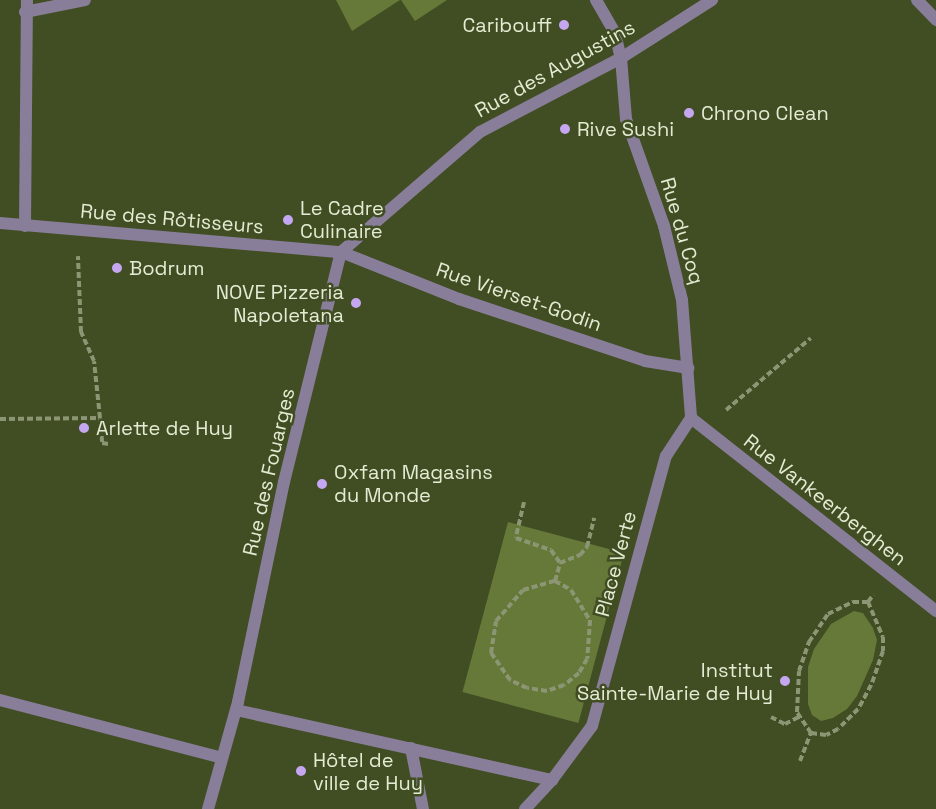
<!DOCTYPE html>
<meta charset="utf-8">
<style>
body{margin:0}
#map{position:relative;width:936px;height:809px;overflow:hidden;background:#414d22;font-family:"Space Grotesk",sans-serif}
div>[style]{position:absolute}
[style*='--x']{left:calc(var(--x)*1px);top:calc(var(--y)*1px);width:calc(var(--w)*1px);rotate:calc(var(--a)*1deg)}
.green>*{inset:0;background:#677939;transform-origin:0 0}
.path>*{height:4px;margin-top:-2px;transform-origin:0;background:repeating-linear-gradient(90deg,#8c9674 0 6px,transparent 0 9px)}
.street>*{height:12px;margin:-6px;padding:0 6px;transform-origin:6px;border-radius:6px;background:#897e9a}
.dots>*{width:16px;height:16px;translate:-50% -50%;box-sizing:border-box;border:3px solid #414d22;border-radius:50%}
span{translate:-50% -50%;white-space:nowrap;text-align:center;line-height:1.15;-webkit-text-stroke:5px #414d22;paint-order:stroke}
.poi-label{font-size:20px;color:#e3ebd3}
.right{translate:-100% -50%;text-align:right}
.left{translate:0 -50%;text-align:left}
.street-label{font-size:20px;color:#e3ebd3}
</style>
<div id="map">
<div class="green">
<i style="clip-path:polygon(336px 0,400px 0,352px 31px)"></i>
<i style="clip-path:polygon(401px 0,447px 0,415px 21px)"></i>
<i style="left:508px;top:522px;width:120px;height:176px;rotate:15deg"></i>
<i style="clip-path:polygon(854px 611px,863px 613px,873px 628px,877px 640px,873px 660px,857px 696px,847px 709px,833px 718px,821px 721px,812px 715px,808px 704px,808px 667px,814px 649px,831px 624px)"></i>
</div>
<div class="path">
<i style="--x:726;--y:410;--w:111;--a:-40.3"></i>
<i style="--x:100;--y:418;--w:25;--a:85"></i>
<i style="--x:102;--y:443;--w:7;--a:8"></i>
<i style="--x:0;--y:419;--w:100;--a:-0.6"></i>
<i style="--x:100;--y:418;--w:57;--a:-96"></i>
<i style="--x:94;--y:361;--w:32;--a:-114"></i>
<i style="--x:81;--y:332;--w:76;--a:-92.3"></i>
<i style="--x:524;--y:502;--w:37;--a:103"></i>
<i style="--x:516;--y:538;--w:37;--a:19"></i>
<i style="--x:551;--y:550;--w:16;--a:55"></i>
<i style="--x:560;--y:563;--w:22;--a:-22"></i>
<i style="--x:580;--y:555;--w:11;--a:-49"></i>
<i style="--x:587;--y:547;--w:30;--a:-76"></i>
<i style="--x:555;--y:581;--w:18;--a:29"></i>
<i style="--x:571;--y:590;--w:36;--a:58"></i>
<i style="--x:590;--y:620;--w:39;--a:94"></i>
<i style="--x:587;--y:659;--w:16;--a:120"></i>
<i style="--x:579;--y:673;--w:19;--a:141"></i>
<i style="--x:564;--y:685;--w:18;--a:161"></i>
<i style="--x:547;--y:691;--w:20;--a:-171"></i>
<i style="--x:527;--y:688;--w:19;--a:-155"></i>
<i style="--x:510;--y:680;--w:33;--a:-125"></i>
<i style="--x:491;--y:653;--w:32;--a:-81"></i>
<i style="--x:496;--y:621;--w:41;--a:-48.9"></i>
<i style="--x:523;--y:590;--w:33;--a:-16"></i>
<i style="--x:555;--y:581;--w:19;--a:-74"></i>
<i style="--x:868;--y:602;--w:38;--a:67"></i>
<i style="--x:883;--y:637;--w:14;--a:90"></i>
<i style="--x:883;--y:651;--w:36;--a:109"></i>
<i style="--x:871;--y:685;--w:27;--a:118"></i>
<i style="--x:858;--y:709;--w:28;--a:135"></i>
<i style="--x:838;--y:729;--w:13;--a:153"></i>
<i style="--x:826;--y:735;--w:15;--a:-172"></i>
<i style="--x:811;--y:733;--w:25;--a:-124"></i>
<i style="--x:797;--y:712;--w:41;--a:-87.2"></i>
<i style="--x:799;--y:671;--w:31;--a:-71"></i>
<i style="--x:809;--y:642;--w:34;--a:-56"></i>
<i style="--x:828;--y:614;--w:28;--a:-26"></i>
<i style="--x:853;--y:602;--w:15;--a:0"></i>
<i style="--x:868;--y:602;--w:9;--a:-54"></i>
<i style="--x:771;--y:717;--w:16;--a:27"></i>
<i style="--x:785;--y:724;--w:16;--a:-27"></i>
<i style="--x:800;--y:761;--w:30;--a:-69"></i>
</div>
<div class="street">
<i style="--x:596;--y:0;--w:38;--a:60"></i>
<i style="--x:615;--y:33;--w:26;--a:77"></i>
<i style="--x:621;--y:58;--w:61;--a:85.3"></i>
<i style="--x:626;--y:119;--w:114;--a:70.4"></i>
<i style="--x:664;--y:226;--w:76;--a:76.3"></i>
<i style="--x:682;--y:300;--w:118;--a:85.6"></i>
<i style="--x:917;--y:0;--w:28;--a:46"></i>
<i style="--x:25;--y:12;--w:61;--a:-11.3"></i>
<i style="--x:0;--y:223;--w:342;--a:4.9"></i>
<i style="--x:341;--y:252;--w:127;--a:21.7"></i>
<i style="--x:459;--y:299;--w:196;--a:18.4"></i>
<i style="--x:645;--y:361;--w:44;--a:9.2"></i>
<i style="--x:25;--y:226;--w:226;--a:-89.5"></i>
<i style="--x:341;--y:252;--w:184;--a:-40.8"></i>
<i style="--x:480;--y:132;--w:159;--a:-27.7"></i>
<i style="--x:621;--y:58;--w:108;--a:-32.5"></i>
<i style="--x:691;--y:418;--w:312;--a:38.2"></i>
<i style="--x:0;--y:700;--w:229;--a:14.6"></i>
<i style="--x:236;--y:710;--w:324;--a:12.5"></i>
<i style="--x:411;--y:748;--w:62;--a:78.9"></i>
<i style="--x:208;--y:809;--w:111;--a:-74.3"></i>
<i style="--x:238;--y:702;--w:225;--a:-78.2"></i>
<i style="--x:284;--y:482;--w:237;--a:-76.1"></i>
<i style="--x:525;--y:809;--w:40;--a:-47"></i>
<i style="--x:552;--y:780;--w:67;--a:-53.5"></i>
<i style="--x:592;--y:726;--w:280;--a:-74.7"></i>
<i style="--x:666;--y:456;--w:45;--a:-56.7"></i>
</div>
<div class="dots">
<i style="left:564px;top:25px;background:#c5a7f1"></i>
<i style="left:689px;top:113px;background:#c5a7f1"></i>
<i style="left:565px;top:129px;background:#c5a7f1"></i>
<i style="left:288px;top:220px;background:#c5a7f1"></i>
<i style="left:117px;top:268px;background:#c5a7f1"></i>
<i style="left:356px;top:303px;background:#c5a7f1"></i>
<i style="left:84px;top:428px;background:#c5a7f1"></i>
<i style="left:322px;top:484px;background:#c5a7f1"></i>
<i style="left:785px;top:681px;background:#c5a7f1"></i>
<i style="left:301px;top:771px;background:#c5a7f1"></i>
</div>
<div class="poi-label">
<span class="right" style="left:552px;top:25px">Caribouff</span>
<span class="left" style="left:701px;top:113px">Chrono Clean</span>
<span class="left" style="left:577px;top:129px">Rive Sushi</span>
<span class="left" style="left:300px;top:220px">Le Cadre<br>Culinaire</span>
<span class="left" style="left:129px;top:268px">Bodrum</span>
<span class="right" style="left:344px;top:304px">NOVE Pizzeria<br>Napoletana</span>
<span class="left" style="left:96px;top:428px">Arlette de Huy</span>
<span class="left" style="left:334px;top:484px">Oxfam Magasins<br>du Monde</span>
<span class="right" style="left:773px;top:682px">Institut<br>Sainte-Marie de Huy</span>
<span class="left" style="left:313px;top:772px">Hôtel de<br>ville de Huy</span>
</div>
<div class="street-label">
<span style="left:555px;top:69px;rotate:-29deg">Rue des Augustins</span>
<span style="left:172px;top:219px;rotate:5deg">Rue des Rôtisseurs</span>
<span style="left:682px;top:231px;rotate:74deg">Rue du Coq</span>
<span style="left:519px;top:297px;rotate:19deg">Rue Vierset-Godin</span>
<span style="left:269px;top:472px;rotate:-77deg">Rue des Fouarges</span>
<span style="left:825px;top:500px;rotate:38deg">Rue Vankeerberghen</span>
<span style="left:616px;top:564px;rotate:-75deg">Place Verte</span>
</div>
</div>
